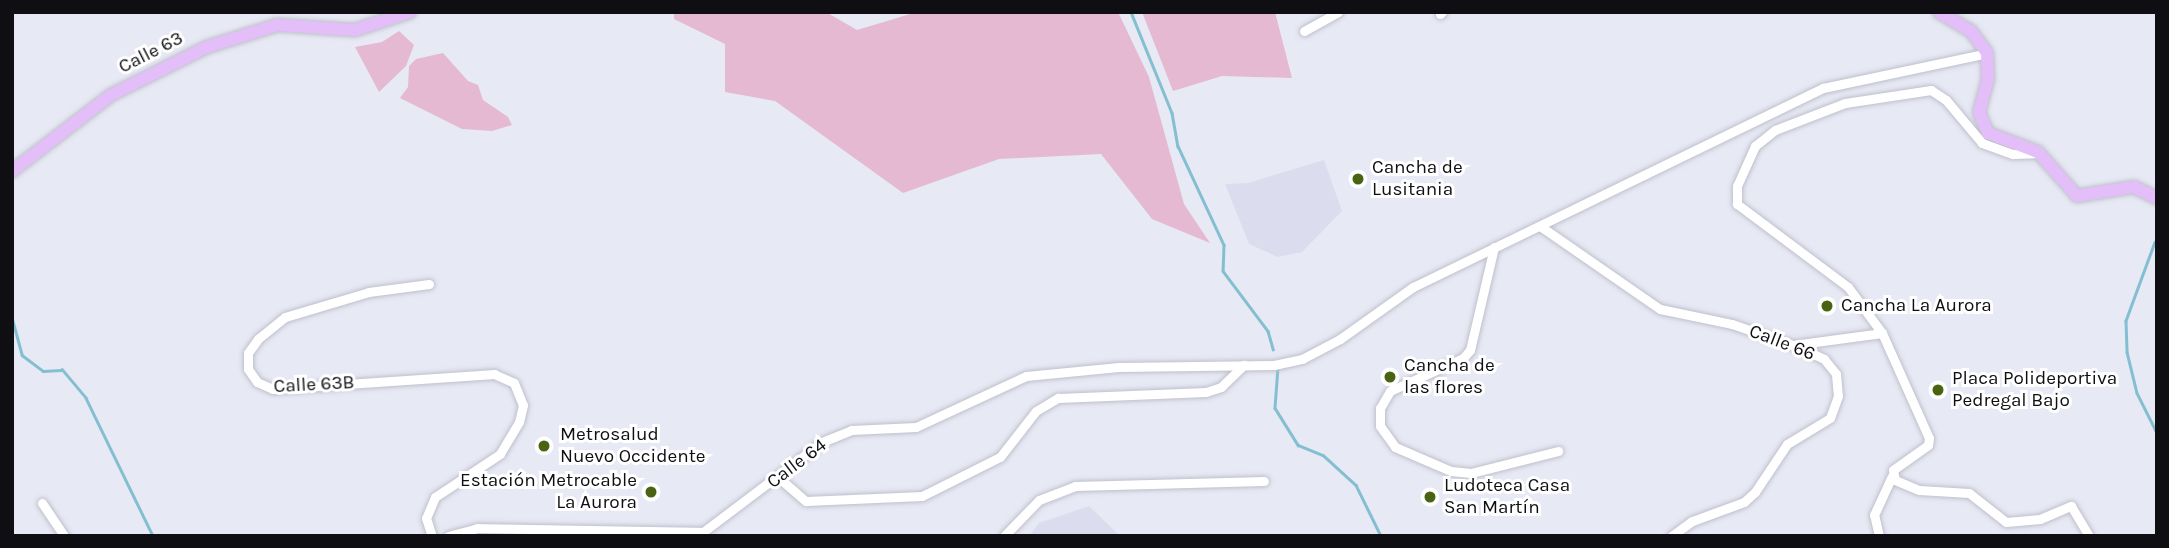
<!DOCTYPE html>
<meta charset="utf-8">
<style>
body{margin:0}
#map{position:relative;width:2169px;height:548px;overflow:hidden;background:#e7e9f4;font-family:Karla,sans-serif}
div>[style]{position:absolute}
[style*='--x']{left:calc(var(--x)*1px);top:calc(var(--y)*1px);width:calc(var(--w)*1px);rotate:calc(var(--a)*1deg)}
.built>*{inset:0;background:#dbddef}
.green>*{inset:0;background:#e5b9d2}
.stream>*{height:2.5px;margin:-1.25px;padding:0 1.25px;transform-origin:1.25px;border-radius:1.25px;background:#84bfd1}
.roads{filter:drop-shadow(0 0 2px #bfc0cb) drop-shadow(0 0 2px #bfc0cb)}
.minor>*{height:9px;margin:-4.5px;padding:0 4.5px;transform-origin:4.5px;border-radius:4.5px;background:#fff}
.major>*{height:12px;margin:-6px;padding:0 6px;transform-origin:6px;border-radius:6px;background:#e3bef8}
.dots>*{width:19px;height:19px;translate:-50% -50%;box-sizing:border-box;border:4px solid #fff;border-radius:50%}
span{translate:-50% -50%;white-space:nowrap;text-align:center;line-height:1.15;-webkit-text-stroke:6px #fff;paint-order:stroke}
.street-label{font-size:19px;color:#0f0f13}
.poi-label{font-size:19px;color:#0f0f13}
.left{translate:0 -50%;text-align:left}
.right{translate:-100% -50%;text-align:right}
.frame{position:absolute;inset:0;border:14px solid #0f0f13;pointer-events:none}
</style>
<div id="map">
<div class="built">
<i style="clip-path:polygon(1324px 160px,1342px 211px,1302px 252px,1278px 257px,1249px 244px,1225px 184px,1248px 183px)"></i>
<i style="clip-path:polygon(1089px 506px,1120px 536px,1029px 536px,1039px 523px)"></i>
</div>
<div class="green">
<i style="clip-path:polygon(674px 12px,826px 12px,857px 30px,917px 12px,1118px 12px,1149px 77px,1184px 204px,1210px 243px,1152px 219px,1101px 154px,999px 159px,903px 193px,775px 101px,725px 92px,725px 44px,674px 19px)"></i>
<i style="clip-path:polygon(1142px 12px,1275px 12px,1292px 78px,1222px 76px,1173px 91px)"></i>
<i style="clip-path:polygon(399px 31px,414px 45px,406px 66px,379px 92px,355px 47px,382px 42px)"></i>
<i style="clip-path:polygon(443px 53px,468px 81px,478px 85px,483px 100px,508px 117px,512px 125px,492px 131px,462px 129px,400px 98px,408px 87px,409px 66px,416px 59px)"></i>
</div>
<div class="stream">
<i style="--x:1131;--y:12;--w:109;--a:67.9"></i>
<i style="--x:1172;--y:113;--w:34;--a:80"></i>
<i style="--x:1178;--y:146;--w:109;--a:65.1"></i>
<i style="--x:1224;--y:245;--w:26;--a:92"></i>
<i style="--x:1223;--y:271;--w:75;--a:53.1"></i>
<i style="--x:1268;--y:331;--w:19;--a:74"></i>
<i style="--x:2157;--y:85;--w:8;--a:90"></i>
<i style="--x:2155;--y:242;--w:84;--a:110.2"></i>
<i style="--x:2126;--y:321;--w:31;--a:88"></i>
<i style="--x:2127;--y:352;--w:42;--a:76.3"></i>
<i style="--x:2137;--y:393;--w:45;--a:63.4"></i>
<i style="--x:12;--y:317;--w:39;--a:75"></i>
<i style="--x:22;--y:355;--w:26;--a:37"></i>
<i style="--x:43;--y:371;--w:18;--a:-3"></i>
<i style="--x:1278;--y:367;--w:41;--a:94.2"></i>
<i style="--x:1275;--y:408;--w:44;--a:58.1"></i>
<i style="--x:1298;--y:445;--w:27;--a:22"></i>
<i style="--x:1323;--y:455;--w:45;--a:42.3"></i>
<i style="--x:1356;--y:485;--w:57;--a:63.9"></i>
<i style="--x:62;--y:369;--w:38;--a:50"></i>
<i style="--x:86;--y:398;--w:153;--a:64.1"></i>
</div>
<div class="roads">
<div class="minor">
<i style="--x:1440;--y:14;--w:3;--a:-45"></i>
<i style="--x:1304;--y:31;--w:39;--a:-29"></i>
<i style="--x:1540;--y:226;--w:146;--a:34.7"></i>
<i style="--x:1660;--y:309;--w:74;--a:11.8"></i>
<i style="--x:1732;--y:324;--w:65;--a:19"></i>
<i style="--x:1793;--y:345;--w:34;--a:24"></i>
<i style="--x:1824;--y:359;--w:19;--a:51"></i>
<i style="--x:1836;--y:374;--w:22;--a:85"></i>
<i style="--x:1838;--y:396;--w:23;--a:110"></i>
<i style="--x:1830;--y:418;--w:50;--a:148.8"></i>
<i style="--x:1787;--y:444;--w:58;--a:123.7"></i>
<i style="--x:1755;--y:492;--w:15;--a:138"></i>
<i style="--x:1744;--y:502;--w:55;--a:159.9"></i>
<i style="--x:1692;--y:521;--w:26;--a:144"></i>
<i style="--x:1494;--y:247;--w:106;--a:103.1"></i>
<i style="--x:1470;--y:350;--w:11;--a:131"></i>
<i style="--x:1463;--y:358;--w:80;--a:155.7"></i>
<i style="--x:1390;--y:391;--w:20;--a:120"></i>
<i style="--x:1380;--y:408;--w:18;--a:90"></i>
<i style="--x:1380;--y:426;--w:26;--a:54"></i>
<i style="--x:1395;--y:447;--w:61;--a:23.2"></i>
<i style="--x:1451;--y:471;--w:20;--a:6"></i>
<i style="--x:1471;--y:473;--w:90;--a:-14.2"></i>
<i style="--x:429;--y:284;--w:61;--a:172.4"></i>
<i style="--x:369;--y:292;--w:88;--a:163.4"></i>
<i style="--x:285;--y:317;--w:35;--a:141"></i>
<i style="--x:258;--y:339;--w:17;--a:126"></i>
<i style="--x:248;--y:353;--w:16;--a:90"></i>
<i style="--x:248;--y:369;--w:16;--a:55"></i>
<i style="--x:257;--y:382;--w:17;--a:24"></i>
<i style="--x:273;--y:389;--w:222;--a:-3.9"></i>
<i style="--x:494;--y:374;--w:22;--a:24"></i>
<i style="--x:514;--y:383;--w:24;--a:68"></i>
<i style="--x:523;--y:405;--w:17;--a:103"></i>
<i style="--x:519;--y:422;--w:37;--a:121"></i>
<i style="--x:500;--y:454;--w:78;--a:146.5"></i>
<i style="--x:435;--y:497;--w:23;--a:113"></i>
<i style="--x:426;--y:518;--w:19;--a:72"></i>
<i style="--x:1882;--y:333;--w:115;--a:65.9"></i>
<i style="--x:1929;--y:438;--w:7;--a:98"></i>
<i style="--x:1928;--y:445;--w:43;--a:144.5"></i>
<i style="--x:1893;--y:470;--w:10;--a:79"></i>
<i style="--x:1895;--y:480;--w:26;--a:23"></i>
<i style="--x:1919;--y:490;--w:50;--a:3.4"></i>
<i style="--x:1969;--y:493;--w:47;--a:38.1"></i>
<i style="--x:2006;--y:522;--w:34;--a:-5"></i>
<i style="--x:2040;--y:519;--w:34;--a:-23"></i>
<i style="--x:2071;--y:506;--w:35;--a:59"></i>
<i style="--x:1793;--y:345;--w:90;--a:-7.7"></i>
<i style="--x:1882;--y:333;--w:57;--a:-126.5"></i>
<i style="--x:1848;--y:287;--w:139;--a:-143.2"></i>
<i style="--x:1737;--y:204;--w:18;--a:-90"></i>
<i style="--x:1737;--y:186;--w:44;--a:-65.8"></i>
<i style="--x:1755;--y:146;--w:26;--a:-39"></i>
<i style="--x:1775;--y:130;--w:75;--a:-21.1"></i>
<i style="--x:1845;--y:103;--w:87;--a:-8.6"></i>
<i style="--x:1931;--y:90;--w:18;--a:34"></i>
<i style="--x:1946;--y:100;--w:56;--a:50.1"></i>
<i style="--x:1982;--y:143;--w:33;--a:20"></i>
<i style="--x:2013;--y:154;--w:23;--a:-2"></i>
<i style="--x:778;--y:477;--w:37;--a:41"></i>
<i style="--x:806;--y:501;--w:116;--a:-2.5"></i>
<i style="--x:922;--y:496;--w:87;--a:-26.6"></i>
<i style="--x:1000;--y:457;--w:58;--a:-52"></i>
<i style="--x:1036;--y:411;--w:26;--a:-31"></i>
<i style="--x:1058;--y:398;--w:148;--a:-2.3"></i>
<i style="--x:1206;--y:392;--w:16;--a:-18"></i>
<i style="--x:1221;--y:387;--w:32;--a:-44"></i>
<i style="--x:42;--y:503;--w:40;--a:56"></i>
<i style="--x:448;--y:536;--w:30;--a:-15"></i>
<i style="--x:477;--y:528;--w:226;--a:1"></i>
<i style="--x:703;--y:532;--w:149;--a:-37.1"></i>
<i style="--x:822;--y:442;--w:31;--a:-22"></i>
<i style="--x:851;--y:430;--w:65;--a:-2.6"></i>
<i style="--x:916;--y:427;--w:121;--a:-24.9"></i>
<i style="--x:1026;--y:376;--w:93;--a:-5.5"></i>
<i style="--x:1119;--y:367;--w:155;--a:-0.7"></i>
<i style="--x:1274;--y:365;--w:29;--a:-12"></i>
<i style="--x:1302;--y:359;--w:43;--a:-27.8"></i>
<i style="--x:1340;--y:339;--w:90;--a:-35.5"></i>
<i style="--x:1413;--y:287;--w:456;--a:-25.9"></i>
<i style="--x:1823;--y:88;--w:168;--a:-12"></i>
<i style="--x:1004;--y:536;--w:50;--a:-45.8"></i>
<i style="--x:1039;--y:500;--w:39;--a:-21"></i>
<i style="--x:1075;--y:486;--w:189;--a:-1.5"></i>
<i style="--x:1879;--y:536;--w:22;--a:-103"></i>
<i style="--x:1874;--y:515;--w:43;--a:-65.2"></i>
</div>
<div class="major">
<i style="--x:1939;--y:12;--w:37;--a:31"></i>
<i style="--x:1971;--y:31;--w:27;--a:54"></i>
<i style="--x:1987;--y:53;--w:26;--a:88"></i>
<i style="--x:1988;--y:79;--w:34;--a:105"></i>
<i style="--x:1979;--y:112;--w:23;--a:67"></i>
<i style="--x:1988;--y:133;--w:53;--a:20.8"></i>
<i style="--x:2038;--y:152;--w:59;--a:48.4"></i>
<i style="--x:2077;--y:196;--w:58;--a:-9"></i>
<i style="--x:2134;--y:187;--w:25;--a:26"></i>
<i style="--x:12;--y:171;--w:125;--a:-37.5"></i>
<i style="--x:111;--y:95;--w:107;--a:-26.6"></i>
<i style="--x:207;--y:47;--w:73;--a:-17.4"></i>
<i style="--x:277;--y:25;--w:78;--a:3.7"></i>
<i style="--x:355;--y:30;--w:58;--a:-18.1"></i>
</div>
</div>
<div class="dots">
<i style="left:1358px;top:179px;background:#496312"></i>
<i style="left:1827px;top:306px;background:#496312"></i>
<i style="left:1390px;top:377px;background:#496312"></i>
<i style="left:1938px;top:390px;background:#496312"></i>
<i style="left:544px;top:446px;background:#496312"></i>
<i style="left:651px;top:492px;background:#496312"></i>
<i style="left:1430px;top:497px;background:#496312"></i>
</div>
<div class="street-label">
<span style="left:151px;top:53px;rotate:-27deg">Calle 63</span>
<span style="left:1782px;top:343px;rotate:21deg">Calle 66</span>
<span style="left:314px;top:385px;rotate:-3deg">Calle 63B</span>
<span style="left:797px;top:464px;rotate:-37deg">Calle 64</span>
</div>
<div class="poi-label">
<span class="left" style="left:1372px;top:179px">Cancha de<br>Lusitania</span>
<span class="left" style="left:1841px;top:306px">Cancha La Aurora</span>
<span class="left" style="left:1404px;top:377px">Cancha de<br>las flores</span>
<span class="left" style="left:1952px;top:390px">Placa Polideportiva<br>Pedregal Bajo</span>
<span class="left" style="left:560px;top:446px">Metrosalud<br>Nuevo Occidente</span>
<span class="right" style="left:637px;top:492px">Estación Metrocable<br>La Aurora</span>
<span class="left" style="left:1444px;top:497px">Ludoteca Casa<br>San Martín</span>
</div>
<div class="frame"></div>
</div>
